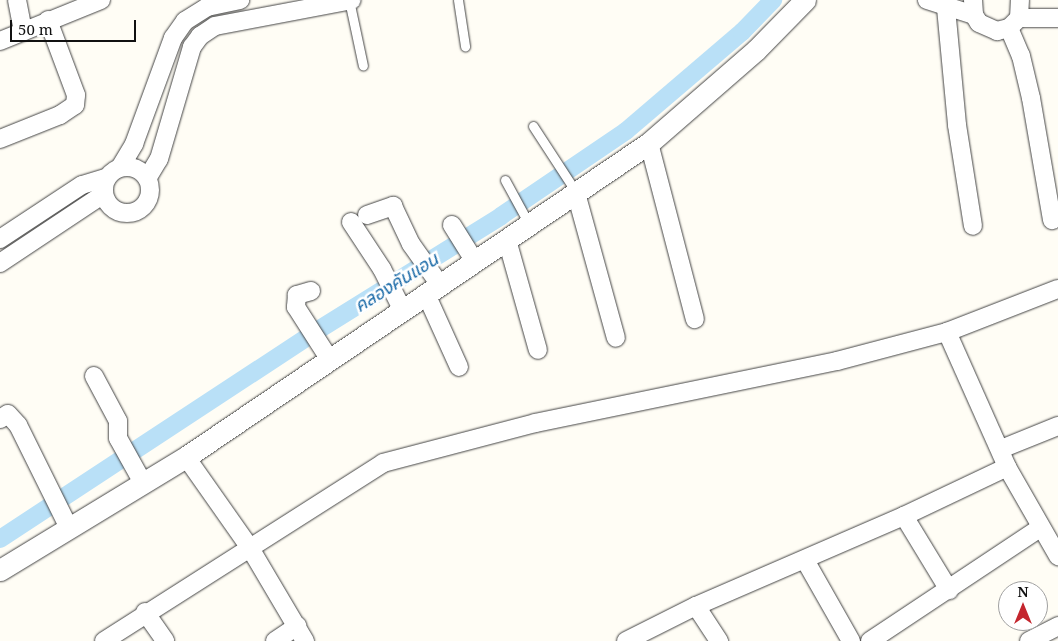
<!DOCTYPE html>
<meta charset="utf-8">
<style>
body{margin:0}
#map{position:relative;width:1058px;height:641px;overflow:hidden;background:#fffdf5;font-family:"Noto Serif","Noto Sans Thai",serif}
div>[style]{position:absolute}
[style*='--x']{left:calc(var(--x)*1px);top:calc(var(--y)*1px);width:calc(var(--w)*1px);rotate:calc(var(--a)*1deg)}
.canal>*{height:18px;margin:-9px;padding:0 9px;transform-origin:9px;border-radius:9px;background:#b9e0f7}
.roads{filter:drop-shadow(0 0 1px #444) drop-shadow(0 0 1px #444)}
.service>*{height:9px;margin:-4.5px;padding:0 4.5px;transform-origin:4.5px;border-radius:4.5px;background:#fff}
.minor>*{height:18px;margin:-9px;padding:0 9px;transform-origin:9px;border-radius:9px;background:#fff}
.minor>.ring{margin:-9px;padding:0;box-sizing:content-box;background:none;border:18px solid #fff;border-radius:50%}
.tertiary>*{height:21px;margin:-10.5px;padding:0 10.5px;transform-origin:10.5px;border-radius:10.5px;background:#fff}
span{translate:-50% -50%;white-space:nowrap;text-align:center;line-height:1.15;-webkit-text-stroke:5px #fff;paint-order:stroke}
.water-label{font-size:18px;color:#1768a6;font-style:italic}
.north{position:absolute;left:998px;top:581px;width:50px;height:50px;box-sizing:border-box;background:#fff;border:1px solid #a0a0a0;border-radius:50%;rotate:0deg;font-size:14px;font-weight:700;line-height:20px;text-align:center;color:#111}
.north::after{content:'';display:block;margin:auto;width:18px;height:22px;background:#c4262e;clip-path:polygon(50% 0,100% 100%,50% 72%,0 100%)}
.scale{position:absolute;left:10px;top:20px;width:126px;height:22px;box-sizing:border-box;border:2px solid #111;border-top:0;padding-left:6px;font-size:15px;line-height:18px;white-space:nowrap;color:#111;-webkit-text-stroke:4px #fff;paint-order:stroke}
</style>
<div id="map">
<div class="canal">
<i style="--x:0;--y:539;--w:377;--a:-33.3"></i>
<i style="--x:315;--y:332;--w:219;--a:-31.9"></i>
<i style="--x:501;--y:216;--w:151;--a:-34.2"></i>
<i style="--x:626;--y:131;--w:153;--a:-40.5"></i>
<i style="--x:742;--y:32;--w:45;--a:-45.9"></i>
</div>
<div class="roads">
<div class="service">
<i style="--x:349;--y:0;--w:67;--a:78"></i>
<i style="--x:458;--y:0;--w:47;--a:81.3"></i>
<i style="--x:533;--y:126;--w:79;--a:56.9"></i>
<i style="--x:505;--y:180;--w:50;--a:61.4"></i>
</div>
<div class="minor">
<i style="--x:17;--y:0;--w:32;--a:79"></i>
<i style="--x:927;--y:0;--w:49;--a:17.7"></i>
<i style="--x:973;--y:0;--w:15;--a:86"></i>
<i style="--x:974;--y:15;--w:9;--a:58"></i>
<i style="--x:979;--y:23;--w:20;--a:24"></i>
<i style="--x:997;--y:31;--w:12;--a:-14"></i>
<i style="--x:1009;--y:28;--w:14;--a:-45"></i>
<i style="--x:1019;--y:18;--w:18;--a:-87"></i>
<i style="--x:946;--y:8;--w:118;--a:84.6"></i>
<i style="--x:957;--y:125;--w:102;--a:81"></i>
<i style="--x:1019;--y:18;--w:39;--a:0"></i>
<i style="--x:1009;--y:28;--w:30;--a:67"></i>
<i style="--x:1021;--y:56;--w:43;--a:76.6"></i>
<i style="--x:1031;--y:98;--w:124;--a:80.2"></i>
<i style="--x:0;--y:41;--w:109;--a:-22.1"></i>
<i style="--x:0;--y:139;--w:65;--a:-21.8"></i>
<i style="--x:60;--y:115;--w:18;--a:-34"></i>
<i style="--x:75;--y:105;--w:10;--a:-84"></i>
<i style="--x:76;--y:95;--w:80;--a:-110.5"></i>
<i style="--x:649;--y:143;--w:182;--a:75.4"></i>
<i style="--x:121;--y:166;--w:26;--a:-59"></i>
<i style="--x:134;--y:144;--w:113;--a:-69.8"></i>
<i style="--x:173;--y:38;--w:21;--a:-55"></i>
<i style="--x:185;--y:21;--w:26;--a:-32"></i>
<i style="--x:207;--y:7;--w:34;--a:-12"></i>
<i class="ring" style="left:104px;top:167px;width:28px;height:28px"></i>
<i style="--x:148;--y:177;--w:21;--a:-59"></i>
<i style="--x:159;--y:159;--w:117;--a:-73.6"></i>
<i style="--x:192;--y:47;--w:14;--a:-54"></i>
<i style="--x:200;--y:36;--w:18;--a:-34"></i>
<i style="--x:215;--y:26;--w:139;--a:-10.7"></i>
<i style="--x:576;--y:193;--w:150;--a:74.6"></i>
<i style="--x:367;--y:215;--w:28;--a:-19"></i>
<i style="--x:393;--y:206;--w:42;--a:64.7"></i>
<i style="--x:411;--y:244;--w:50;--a:54.7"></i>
<i style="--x:351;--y:222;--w:56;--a:56.6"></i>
<i style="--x:382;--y:269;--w:45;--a:63.4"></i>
<i style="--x:452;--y:225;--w:44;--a:58.1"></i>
<i style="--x:0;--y:239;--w:98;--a:-33.4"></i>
<i style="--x:82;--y:185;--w:24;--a:-17"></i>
<i style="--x:507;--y:240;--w:114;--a:74.3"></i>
<i style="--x:0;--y:263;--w:125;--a:-33.6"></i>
<i style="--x:311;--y:291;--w:15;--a:164"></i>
<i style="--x:297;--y:295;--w:12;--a:95"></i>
<i style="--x:296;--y:307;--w:63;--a:57.3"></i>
<i style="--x:426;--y:294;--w:80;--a:65.7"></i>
<i style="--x:947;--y:332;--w:148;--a:66"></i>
<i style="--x:1007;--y:467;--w:103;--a:60.2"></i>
<i style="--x:94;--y:376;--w:51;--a:61.9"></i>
<i style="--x:118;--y:421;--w:17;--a:90"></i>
<i style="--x:118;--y:438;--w:51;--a:60.9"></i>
<i style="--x:0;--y:419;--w:9;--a:-32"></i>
<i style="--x:8;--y:414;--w:15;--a:48"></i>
<i style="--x:18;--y:425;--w:115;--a:63.7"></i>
<i style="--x:1001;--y:449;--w:61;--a:-22"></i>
<i style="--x:186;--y:457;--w:111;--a:54.9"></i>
<i style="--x:250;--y:548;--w:108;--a:59.4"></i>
<i style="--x:904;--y:516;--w:87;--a:58.7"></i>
<i style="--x:805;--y:560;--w:93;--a:60.4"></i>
<i style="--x:696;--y:606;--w:42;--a:56.7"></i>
<i style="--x:145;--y:612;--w:35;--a:55"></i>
<i style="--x:104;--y:641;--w:331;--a:-32.5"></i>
<i style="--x:383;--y:463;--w:157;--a:-14.7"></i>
<i style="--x:535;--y:423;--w:308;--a:-11.6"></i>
<i style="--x:837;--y:361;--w:114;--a:-14.8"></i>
<i style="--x:947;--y:332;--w:119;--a:-21.2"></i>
<i style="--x:275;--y:641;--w:27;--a:-34"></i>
<i style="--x:626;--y:641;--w:78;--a:-26.6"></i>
<i style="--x:696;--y:606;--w:227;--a:-23.4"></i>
<i style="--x:904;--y:516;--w:114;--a:-25.4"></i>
<i style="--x:870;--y:641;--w:204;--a:-33.6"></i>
<i style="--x:1029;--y:641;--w:33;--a:-27"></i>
</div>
<div class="tertiary">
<i style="--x:0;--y:570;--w:218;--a:-31.3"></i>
<i style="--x:186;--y:457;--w:559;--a:-34.14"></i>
<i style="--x:649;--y:143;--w:142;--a:-41"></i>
<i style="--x:756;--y:50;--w:70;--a:-45.6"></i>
</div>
</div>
<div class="water-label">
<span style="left:396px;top:282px;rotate:-32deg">คลองคันแอน</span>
</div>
<div class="north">N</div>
<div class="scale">50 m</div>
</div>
